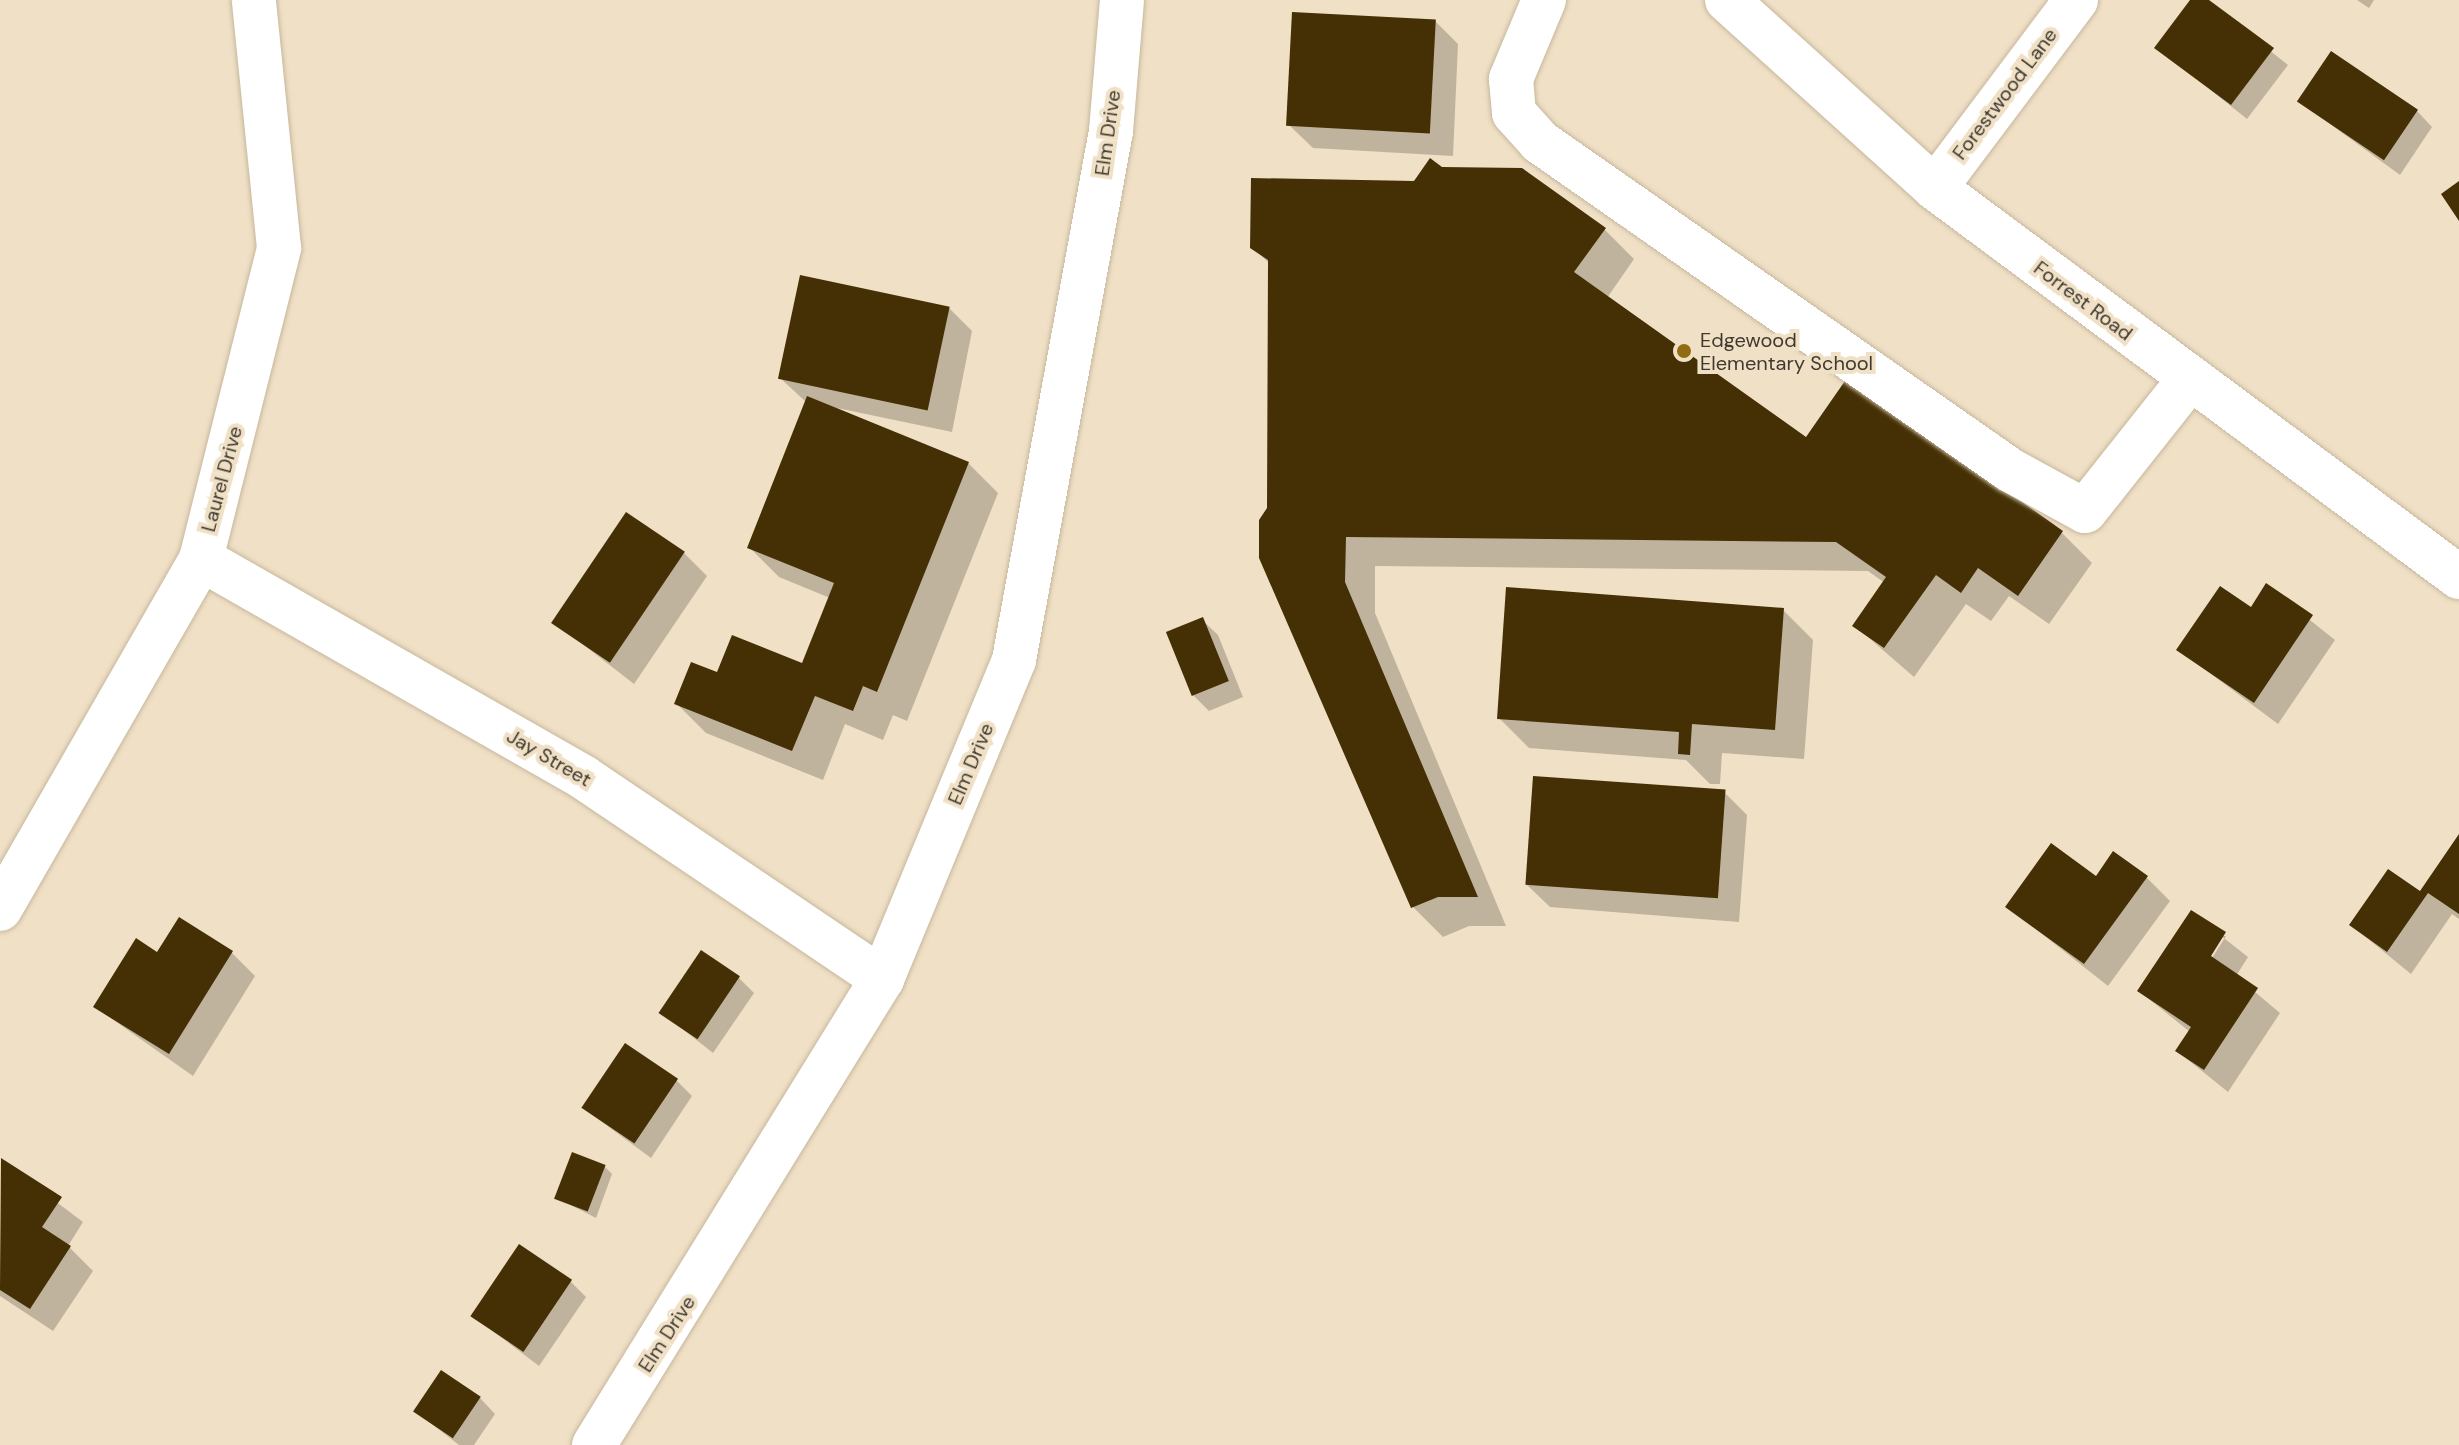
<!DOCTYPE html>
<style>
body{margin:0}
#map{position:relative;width:2459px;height:1445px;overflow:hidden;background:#f0e0c6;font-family:"DM Sans",sans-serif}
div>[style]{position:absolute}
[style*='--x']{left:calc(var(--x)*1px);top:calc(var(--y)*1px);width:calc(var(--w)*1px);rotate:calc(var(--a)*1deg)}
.shadow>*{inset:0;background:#0003}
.building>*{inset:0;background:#443004;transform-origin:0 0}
.roads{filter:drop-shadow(0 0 2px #c6b79d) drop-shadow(0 0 2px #c6b79d)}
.minor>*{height:44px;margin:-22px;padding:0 22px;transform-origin:22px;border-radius:22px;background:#fff}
.major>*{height:44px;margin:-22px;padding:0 22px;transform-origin:22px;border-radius:22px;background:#fff}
.dots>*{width:22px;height:22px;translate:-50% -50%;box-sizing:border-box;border:4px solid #f0e0c6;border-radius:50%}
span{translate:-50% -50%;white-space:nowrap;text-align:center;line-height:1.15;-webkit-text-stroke:8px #f0e0c6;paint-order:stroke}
.street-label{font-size:20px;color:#3f392f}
.poi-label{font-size:20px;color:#3f392f}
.left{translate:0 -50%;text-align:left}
</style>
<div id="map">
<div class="shadow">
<i style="clip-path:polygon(2193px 0,2206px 0,2288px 65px,2247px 119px,2157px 47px)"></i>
<i style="clip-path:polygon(2357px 0,2374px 0,2369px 8px)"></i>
<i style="clip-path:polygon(1435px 21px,1458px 44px,1453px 156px,1313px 148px,1289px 125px)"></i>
<i style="clip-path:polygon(2300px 102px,2417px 111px,2432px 127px,2400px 175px)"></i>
<i style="clip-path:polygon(1442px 169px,1604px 229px,1634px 259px,1607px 298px,1807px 439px,1847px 381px,2062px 533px,2092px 563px,2049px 624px,2009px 596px,1991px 621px,1966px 604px,1914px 677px,1855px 626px,1885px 583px,1868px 571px,1375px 566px,1375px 613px,1506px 926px,1469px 926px,1443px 937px,1413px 907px,1269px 509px,1270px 264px,1252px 247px)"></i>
<i style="clip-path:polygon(949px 308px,972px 331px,952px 432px,837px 408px,968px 463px,998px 493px,907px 721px,893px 715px,883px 740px,845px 724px,823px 780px,706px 733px,676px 703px,718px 674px,803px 666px,830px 598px,779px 577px,749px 547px,806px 402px,780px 378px)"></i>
<i style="clip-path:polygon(684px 553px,707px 576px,634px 684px,554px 622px)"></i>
<i style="clip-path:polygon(2267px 586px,2335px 640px,2278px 724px,2179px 650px,2251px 610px)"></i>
<i style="clip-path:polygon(1783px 610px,1813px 640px,1804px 759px,1722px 753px,1720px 784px,1710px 784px,1686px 760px,1529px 748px,1499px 718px)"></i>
<i style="clip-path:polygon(1202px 620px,1218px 635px,1243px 697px,1209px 711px,1194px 696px)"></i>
<i style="clip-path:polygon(1724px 792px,1747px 815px,1739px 922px,1550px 907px,1526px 884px)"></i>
<i style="clip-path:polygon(2459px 837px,2459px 919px,2452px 914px,2411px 974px,2351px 925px,2420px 894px)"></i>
<i style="clip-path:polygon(2097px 878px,2147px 878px,2170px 901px,2108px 986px,2008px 907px)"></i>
<i style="clip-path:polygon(evenodd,2192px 913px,2248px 957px,2236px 976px,2280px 1013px,2228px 1092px,2177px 1051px,2190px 1032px,2139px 991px,2192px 913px,2221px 936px,2226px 936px,2207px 966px,2204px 964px,2221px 936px)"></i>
<i style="clip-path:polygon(231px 952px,255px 976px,193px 1076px,95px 1007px,158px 954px)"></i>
<i style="clip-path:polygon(738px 977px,754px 993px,713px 1053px,661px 1012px)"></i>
<i style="clip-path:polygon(677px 1081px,692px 1096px,651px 1158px,583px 1108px)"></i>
<i style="clip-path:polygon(2px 1161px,83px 1222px,68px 1246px,93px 1271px,53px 1331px,0 1296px)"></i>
<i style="clip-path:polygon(604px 1166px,612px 1174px,596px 1218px,557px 1198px)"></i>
<i style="clip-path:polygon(570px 1281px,586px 1297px,539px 1366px,473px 1316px)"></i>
<i style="clip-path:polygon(480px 1398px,495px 1414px,474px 1445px,459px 1445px,415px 1411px)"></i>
</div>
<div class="building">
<i style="clip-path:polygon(2190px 0,2209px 0,2274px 48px,2231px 105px,2154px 48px)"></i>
<i style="left:1292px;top:12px;width:144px;height:114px;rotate:3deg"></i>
<i style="left:2331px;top:51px;width:105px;height:61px;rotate:34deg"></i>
<i style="clip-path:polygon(1430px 158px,1442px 167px,1522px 168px,1606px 228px,1574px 272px,1806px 437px,1847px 378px,2063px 531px,2018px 596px,1978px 568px,1961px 593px,1936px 575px,1884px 648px,1852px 626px,1886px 577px,1836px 542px,1346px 537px,1345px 582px,1478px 897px,1438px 897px,1411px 908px,1259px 558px,1259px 520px,1267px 508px,1268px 260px,1250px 248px,1251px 178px,1414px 181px)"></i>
<i style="clip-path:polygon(2459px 181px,2459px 221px,2441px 194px)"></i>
<i style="left:800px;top:275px;width:153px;height:106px;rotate:12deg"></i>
<i style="clip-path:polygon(807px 396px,969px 462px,877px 692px,863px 686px,853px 711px,815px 696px,792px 751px,674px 704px,691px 662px,717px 672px,732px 635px,802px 663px,834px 583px,747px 548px)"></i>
<i style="left:626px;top:512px;width:71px;height:134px;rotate:34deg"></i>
<i style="clip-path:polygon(2266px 583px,2313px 615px,2254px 703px,2176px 650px,2220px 586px,2251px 607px)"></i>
<i style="clip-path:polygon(1506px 587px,1784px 608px,1775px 730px,1692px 724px,1690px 755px,1678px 754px,1679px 732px,1497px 719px)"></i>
<i style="left:1203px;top:617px;width:69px;height:40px;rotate:68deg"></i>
<i style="left:1533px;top:776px;width:193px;height:109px;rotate:4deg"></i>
<i style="clip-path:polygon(2459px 834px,2459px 914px,2428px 893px,2387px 952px,2349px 925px,2388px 869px,2420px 891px)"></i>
<i style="clip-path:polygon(2051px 843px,2096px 876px,2113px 851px,2148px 876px,2084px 964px,2005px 907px)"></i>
<i style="clip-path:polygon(2191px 910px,2226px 932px,2211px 956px,2258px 988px,2204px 1070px,2175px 1051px,2191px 1027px,2137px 991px)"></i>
<i style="clip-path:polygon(179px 917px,233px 951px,169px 1054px,93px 1007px,136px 938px,157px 952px)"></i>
<i style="left:701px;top:950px;width:47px;height:76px;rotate:34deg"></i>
<i style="left:625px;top:1043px;width:64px;height:78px;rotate:34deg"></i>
<i style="left:572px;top:1152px;width:36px;height:50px;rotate:21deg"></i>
<i style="clip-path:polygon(1px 1158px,62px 1197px,42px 1227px,71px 1246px,30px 1309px,0 1290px)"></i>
<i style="left:519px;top:1244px;width:64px;height:87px;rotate:34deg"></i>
<i style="left:441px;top:1370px;width:48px;height:50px;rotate:34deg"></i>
</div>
<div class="roads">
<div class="minor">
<i style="--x:1544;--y:0;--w:86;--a:112.7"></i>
<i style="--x:1511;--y:79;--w:34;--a:85"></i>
<i style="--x:1514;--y:113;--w:39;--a:48"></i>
<i style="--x:1540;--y:142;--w:573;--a:34.91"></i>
<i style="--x:2010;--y:470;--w:85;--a:28.7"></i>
<i style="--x:2085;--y:511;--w:167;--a:-51.6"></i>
<i style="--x:1935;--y:188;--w:235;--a:-53.1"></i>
<i style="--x:201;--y:559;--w:440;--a:29.7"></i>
<i style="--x:583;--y:777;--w:361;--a:34"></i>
<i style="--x:0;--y:909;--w:404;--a:-60.1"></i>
<i style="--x:201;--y:559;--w:321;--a:-75.9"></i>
<i style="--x:279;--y:248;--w:249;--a:-95.8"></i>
<i style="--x:594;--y:1445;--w:548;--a:-58.28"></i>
<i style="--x:882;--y:979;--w:345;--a:-67.5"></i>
<i style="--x:1014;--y:660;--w:538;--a:-79.61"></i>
<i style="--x:1111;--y:131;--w:131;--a:-85.2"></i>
</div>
<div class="major">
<i style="--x:1727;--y:0;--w:280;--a:42.1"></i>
<i style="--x:1935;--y:188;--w:653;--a:36.59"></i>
</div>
</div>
<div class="dots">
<i style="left:1684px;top:351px;background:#926b13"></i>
</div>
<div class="street-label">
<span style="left:2005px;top:94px;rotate:-53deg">Forestwood Lane</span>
<span style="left:1108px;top:133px;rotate:-82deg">Elm Drive</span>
<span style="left:2083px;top:301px;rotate:37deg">Forrest Road</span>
<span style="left:222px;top:479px;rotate:-75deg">Laurel Drive</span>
<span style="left:549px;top:758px;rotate:30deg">Jay Street</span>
<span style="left:971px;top:764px;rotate:-67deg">Elm Drive</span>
<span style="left:667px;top:1334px;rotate:-57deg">Elm Drive</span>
</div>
<div class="poi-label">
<span class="left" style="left:1700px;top:352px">Edgewood<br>Elementary School</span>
</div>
</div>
